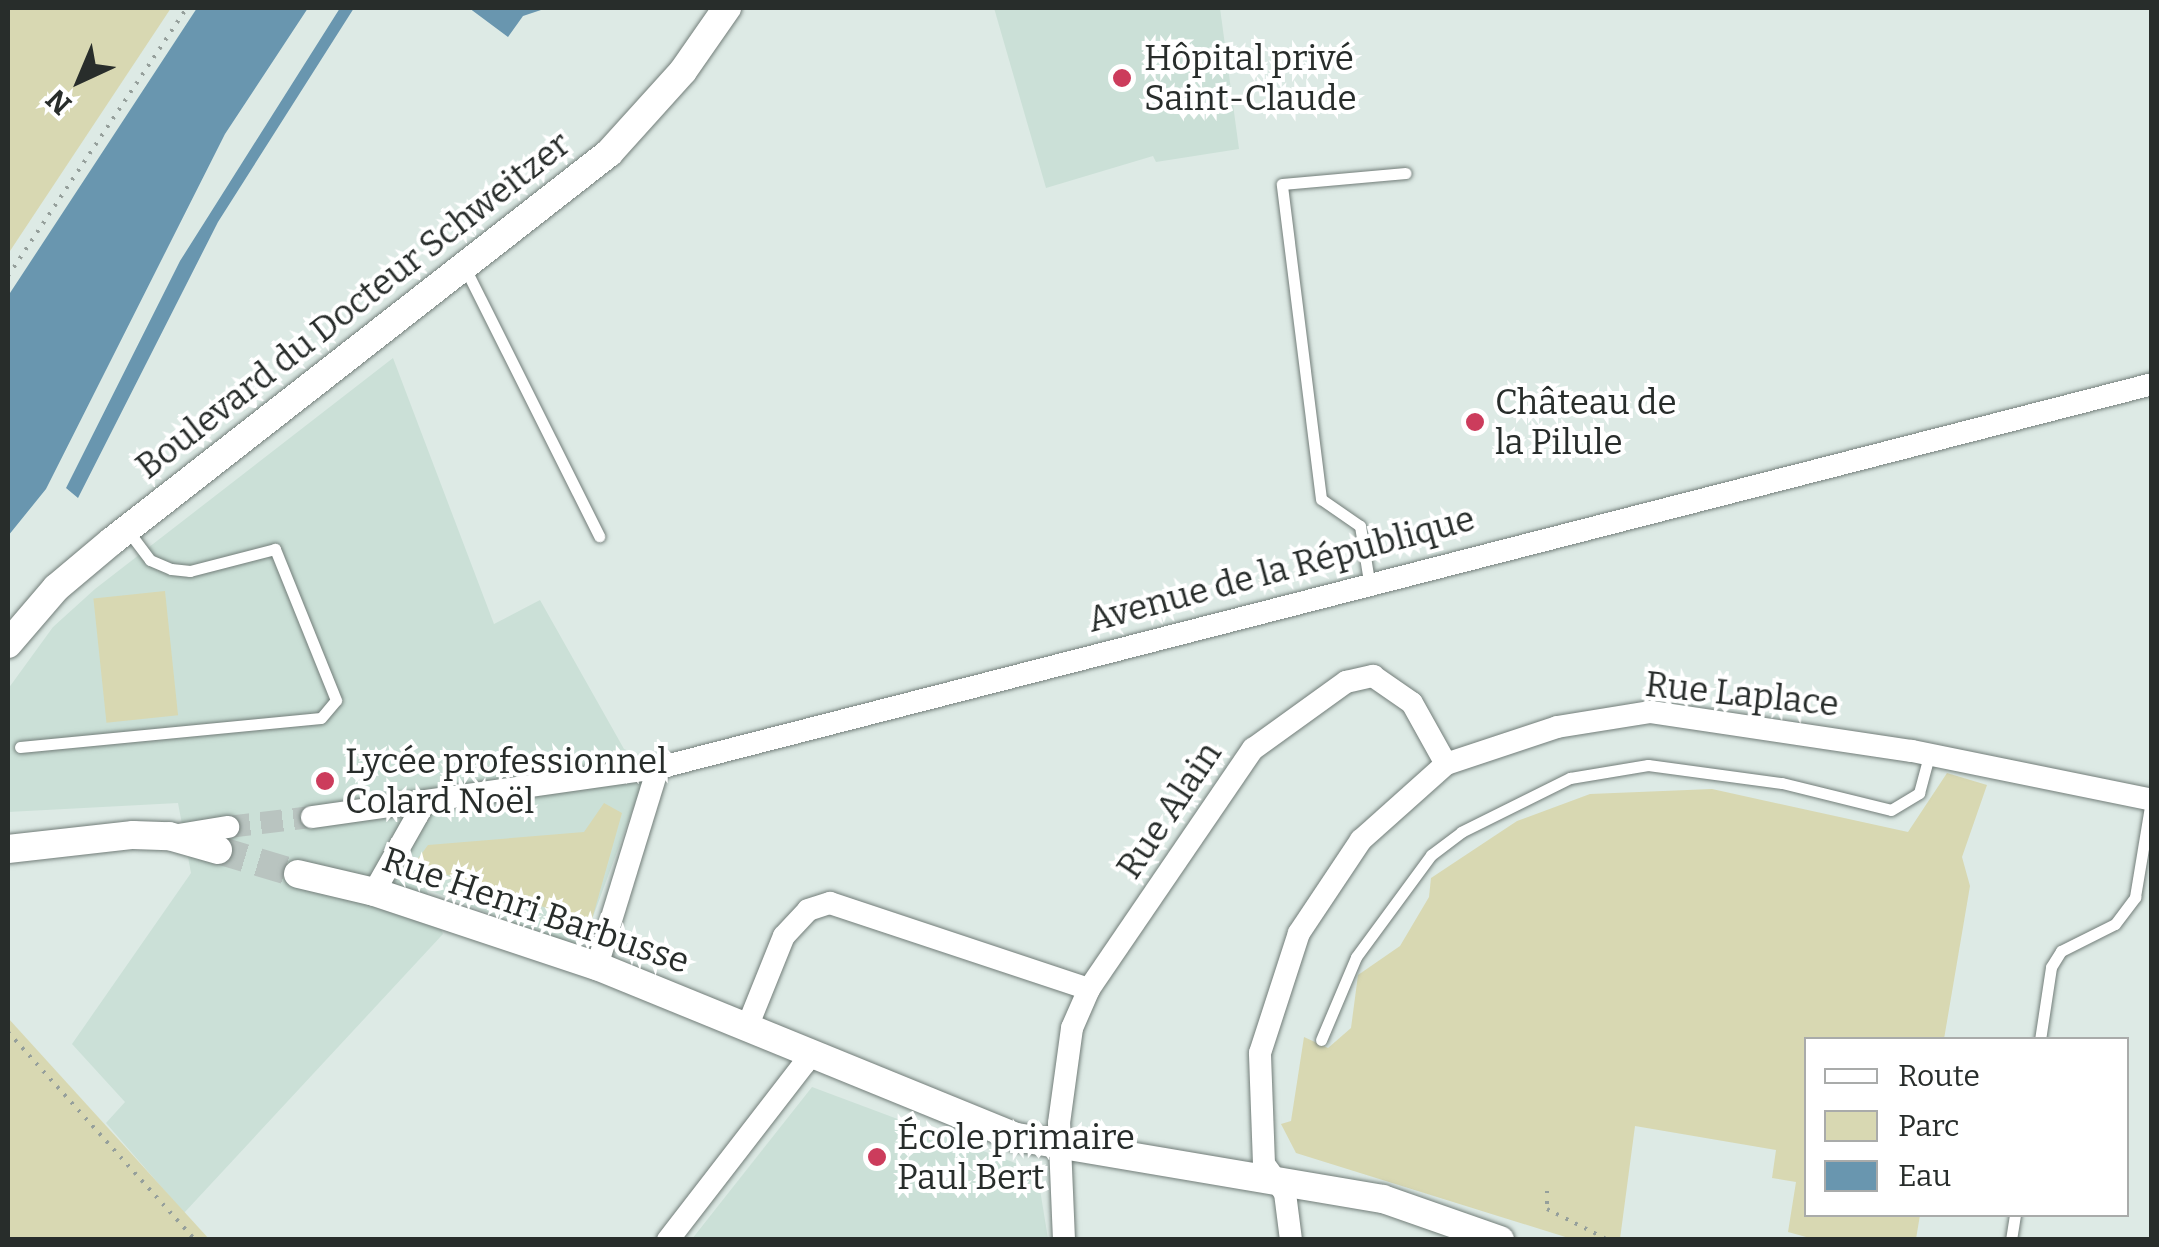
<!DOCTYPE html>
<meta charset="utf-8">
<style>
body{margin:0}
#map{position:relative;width:2159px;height:1247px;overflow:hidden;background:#ddeae5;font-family:Bitter,serif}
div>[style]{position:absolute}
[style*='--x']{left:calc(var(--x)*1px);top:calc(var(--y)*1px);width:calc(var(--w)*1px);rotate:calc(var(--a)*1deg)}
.built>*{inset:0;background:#cbe0d7}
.green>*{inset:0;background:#d8d8b2;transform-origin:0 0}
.water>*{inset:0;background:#6996af}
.minor-tunnel>*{height:22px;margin-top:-11px;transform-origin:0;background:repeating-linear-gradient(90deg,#b9c4c0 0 22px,transparent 0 33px)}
.tertiary-tunnel>*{height:28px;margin-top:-14px;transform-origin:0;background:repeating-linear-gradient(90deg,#b9c4c0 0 28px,transparent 0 42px)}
.path>*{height:4px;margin-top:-2px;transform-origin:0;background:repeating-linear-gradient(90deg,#959f9b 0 2.5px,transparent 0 10.5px)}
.roads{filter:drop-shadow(0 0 2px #727d79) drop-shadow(0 0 2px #727d79)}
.service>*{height:11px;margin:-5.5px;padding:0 5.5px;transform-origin:5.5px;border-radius:5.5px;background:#fff}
.minor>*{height:22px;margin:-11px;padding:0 11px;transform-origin:11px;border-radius:11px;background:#fff}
.tertiary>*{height:28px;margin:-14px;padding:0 14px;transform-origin:14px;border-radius:14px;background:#fff}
.dots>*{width:28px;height:28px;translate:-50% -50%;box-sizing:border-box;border:5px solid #fff;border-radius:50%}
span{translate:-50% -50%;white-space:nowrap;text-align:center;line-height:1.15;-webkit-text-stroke:8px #fff;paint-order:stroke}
.poi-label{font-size:35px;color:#282d2b}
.left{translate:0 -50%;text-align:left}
.street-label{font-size:35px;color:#282d2b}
.frame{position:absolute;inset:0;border:10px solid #282d2b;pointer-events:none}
.legend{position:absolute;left:1804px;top:1037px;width:325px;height:180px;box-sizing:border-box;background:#fff;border:2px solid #a9abaa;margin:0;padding:12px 18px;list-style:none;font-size:30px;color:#282d2b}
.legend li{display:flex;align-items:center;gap:20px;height:50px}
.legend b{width:50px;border:2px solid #a9abaa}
.north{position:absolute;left:30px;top:30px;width:100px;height:100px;-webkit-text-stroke:8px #fff;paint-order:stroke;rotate:224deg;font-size:28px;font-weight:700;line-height:40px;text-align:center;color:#282d2b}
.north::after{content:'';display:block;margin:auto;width:35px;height:45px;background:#282d2b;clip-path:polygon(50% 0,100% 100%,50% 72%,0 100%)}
</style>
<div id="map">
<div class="built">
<i style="clip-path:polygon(994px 8px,1220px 8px,1239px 149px,1156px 162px,1153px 156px,1046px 188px)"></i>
<i style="clip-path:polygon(393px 358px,494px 624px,540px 600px,624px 749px,651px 760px,581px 949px,426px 889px,443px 934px,184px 1213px,106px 1123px,125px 1102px,72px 1044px,191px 873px,178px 803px,8px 812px,8px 689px,53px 627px,95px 589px)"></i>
<i style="clip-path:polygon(812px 1087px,1037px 1171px,1048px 1239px,692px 1239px)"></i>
</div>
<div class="green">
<i style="clip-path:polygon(8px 8px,171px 8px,8px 254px)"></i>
<i style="left:165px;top:591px;width:125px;height:72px;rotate:84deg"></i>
<i style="clip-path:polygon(1947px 773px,1987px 785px,1962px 857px,1970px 886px,1944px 1039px,1806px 1040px,1806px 1214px,1920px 1215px,1916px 1239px,1817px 1240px,1788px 1232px,1796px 1182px,1772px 1178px,1776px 1150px,1635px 1126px,1620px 1239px,1575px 1240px,1296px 1153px,1281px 1124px,1291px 1121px,1304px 1037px,1328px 1048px,1351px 1028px,1358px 975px,1400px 946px,1429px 897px,1431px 878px,1517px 821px,1590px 794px,1712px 789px,1908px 832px)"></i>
<i style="clip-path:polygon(604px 803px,622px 813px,589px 930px,583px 920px,414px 864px,428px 845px,584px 832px)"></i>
<i style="clip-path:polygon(8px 1018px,209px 1239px,8px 1239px)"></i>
</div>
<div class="water">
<i style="clip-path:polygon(197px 8px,308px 8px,225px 134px,46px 489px,8px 536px,8px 296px)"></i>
<i style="clip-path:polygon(340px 8px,354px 8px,218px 222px,78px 498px,66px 488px,180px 261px)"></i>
<i style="clip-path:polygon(469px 8px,547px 8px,523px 16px,508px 37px)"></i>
</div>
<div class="minor-tunnel">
<i style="--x:228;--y:827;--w:85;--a:-6.8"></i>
</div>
<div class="tertiary-tunnel">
<i style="--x:218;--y:850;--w:84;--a:16.7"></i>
</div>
<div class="path">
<i style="--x:8;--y:276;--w:322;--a:-56.3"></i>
<i style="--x:8;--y:1032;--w:280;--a:48"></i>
<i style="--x:1547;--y:1191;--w:18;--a:90"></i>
<i style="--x:1547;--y:1209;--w:68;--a:26.9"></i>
</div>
<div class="roads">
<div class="service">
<i style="--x:465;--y:268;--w:300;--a:63.4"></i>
<i style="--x:1369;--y:581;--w:56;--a:-99.3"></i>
<i style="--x:1360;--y:526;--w:47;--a:-145.3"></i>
<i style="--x:1321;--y:499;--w:317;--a:-97.1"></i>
<i style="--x:1282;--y:184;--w:124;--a:-5.1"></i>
<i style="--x:20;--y:747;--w:302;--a:-5.5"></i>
<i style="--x:321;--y:718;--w:23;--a:-50"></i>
<i style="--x:336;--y:700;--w:163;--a:-112"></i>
<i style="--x:275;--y:549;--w:88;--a:165.5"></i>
<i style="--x:190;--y:571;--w:19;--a:-174"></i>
<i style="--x:171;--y:569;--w:23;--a:-157"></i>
<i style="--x:150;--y:560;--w:39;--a:-127"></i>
<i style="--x:1321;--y:1040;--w:90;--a:-67.1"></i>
<i style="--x:1356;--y:957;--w:127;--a:-53.7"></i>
<i style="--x:1431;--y:855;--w:38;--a:-37"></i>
<i style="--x:1461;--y:832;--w:122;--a:-26.4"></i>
<i style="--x:1570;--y:778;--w:79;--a:-9.5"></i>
<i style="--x:1648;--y:765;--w:135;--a:7.7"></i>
<i style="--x:1782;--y:783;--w:112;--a:13.9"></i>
<i style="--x:1891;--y:810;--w:33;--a:-31"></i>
<i style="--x:1919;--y:793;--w:39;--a:-75"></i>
<i style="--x:2040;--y:1040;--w:74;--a:-81.4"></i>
<i style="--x:2051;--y:967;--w:19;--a:-58"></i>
<i style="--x:2061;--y:951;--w:60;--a:-26.6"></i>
<i style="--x:2115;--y:924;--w:34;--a:-53"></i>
<i style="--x:2135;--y:897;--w:98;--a:-80.6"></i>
<i style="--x:2011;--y:1240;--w:26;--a:-81"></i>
</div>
<div class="minor">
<i style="--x:312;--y:817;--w:349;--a:-8.1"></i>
<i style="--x:658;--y:768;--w:1543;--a:-14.41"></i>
<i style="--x:172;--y:836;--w:57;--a:-9.1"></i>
<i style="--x:374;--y:892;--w:103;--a:-60.5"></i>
<i style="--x:597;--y:966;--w:207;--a:-72.9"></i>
<i style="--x:748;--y:1025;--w:96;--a:-68"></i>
<i style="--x:784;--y:936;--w:35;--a:-47"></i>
<i style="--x:808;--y:910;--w:23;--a:-18"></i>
<i style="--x:830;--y:903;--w:273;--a:18.4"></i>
<i style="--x:668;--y:1240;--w:222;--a:-52.3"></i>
<i style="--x:804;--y:1064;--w:14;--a:-94"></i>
<i style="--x:1064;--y:1240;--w:117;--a:-92.4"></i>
<i style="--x:1059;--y:1123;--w:96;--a:-82.2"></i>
<i style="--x:1072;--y:1028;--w:43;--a:-66.4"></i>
<i style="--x:1089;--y:989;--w:291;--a:-55.7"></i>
<i style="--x:1253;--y:749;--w:115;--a:-35.8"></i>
<i style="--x:1346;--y:682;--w:28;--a:-13"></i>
<i style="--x:1373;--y:676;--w:47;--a:34.7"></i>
<i style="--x:1412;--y:703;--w:70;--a:60.9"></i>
<i style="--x:1291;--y:1240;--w:47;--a:-97.3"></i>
<i style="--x:1285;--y:1193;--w:36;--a:-126"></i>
<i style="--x:1264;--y:1164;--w:111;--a:-92.1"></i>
<i style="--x:1260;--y:1053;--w:126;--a:-72"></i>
<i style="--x:1299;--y:933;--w:112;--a:-56.3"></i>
<i style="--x:1361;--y:840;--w:114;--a:-41.8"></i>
<i style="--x:1446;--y:764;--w:117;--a:-18.4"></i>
<i style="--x:1557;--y:727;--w:95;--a:-9.1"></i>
<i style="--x:1651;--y:712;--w:264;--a:8.5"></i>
<i style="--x:1912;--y:751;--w:245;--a:11.5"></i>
</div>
<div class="tertiary">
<i style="--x:8;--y:644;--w:74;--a:-49.4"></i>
<i style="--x:56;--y:588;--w:73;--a:-40"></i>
<i style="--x:112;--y:541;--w:631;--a:-37.98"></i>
<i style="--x:609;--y:153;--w:110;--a:-47.9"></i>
<i style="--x:683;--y:71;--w:77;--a:-55.1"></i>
<i style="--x:8;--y:849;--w:126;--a:-6.4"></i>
<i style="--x:133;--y:835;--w:36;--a:2"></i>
<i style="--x:169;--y:836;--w:51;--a:15.9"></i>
<i style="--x:298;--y:874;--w:78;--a:13.3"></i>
<i style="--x:374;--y:892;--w:235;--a:18.4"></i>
<i style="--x:597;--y:966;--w:453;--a:22.2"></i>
<i style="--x:1016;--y:1137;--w:372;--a:9.6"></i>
<i style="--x:1383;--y:1199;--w:124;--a:19.3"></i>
</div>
</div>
<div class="dots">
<i style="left:1122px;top:78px;background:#cc3c5c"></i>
<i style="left:1475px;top:422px;background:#cc3c5c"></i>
<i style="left:325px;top:781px;background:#cc3c5c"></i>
<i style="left:877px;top:1157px;background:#cc3c5c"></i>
</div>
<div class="poi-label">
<span class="left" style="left:1144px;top:78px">Hôpital privé<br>Saint-Claude</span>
<span class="left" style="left:1495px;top:422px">Château de<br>la Pilule</span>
<span class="left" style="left:345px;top:781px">Lycée professionnel<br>Colard Noël</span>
<span class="left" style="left:897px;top:1157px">École primaire<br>Paul Bert</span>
</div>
<div class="street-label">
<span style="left:353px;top:305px;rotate:-38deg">Boulevard du Docteur Schweitzer</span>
<span style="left:1281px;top:569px;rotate:-15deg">Avenue de la République</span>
<span style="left:1742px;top:694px;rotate:6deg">Rue Laplace</span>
<span style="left:1169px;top:810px;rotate:-56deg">Rue Alain</span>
<span style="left:536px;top:910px;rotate:19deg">Rue Henri Barbusse</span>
</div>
<div class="frame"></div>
<ul class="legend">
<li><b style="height:12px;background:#fff"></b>Route</li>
<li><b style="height:28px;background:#d8d8b2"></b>Parc</li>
<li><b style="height:28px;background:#6996af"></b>Eau</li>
</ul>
<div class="north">N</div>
</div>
